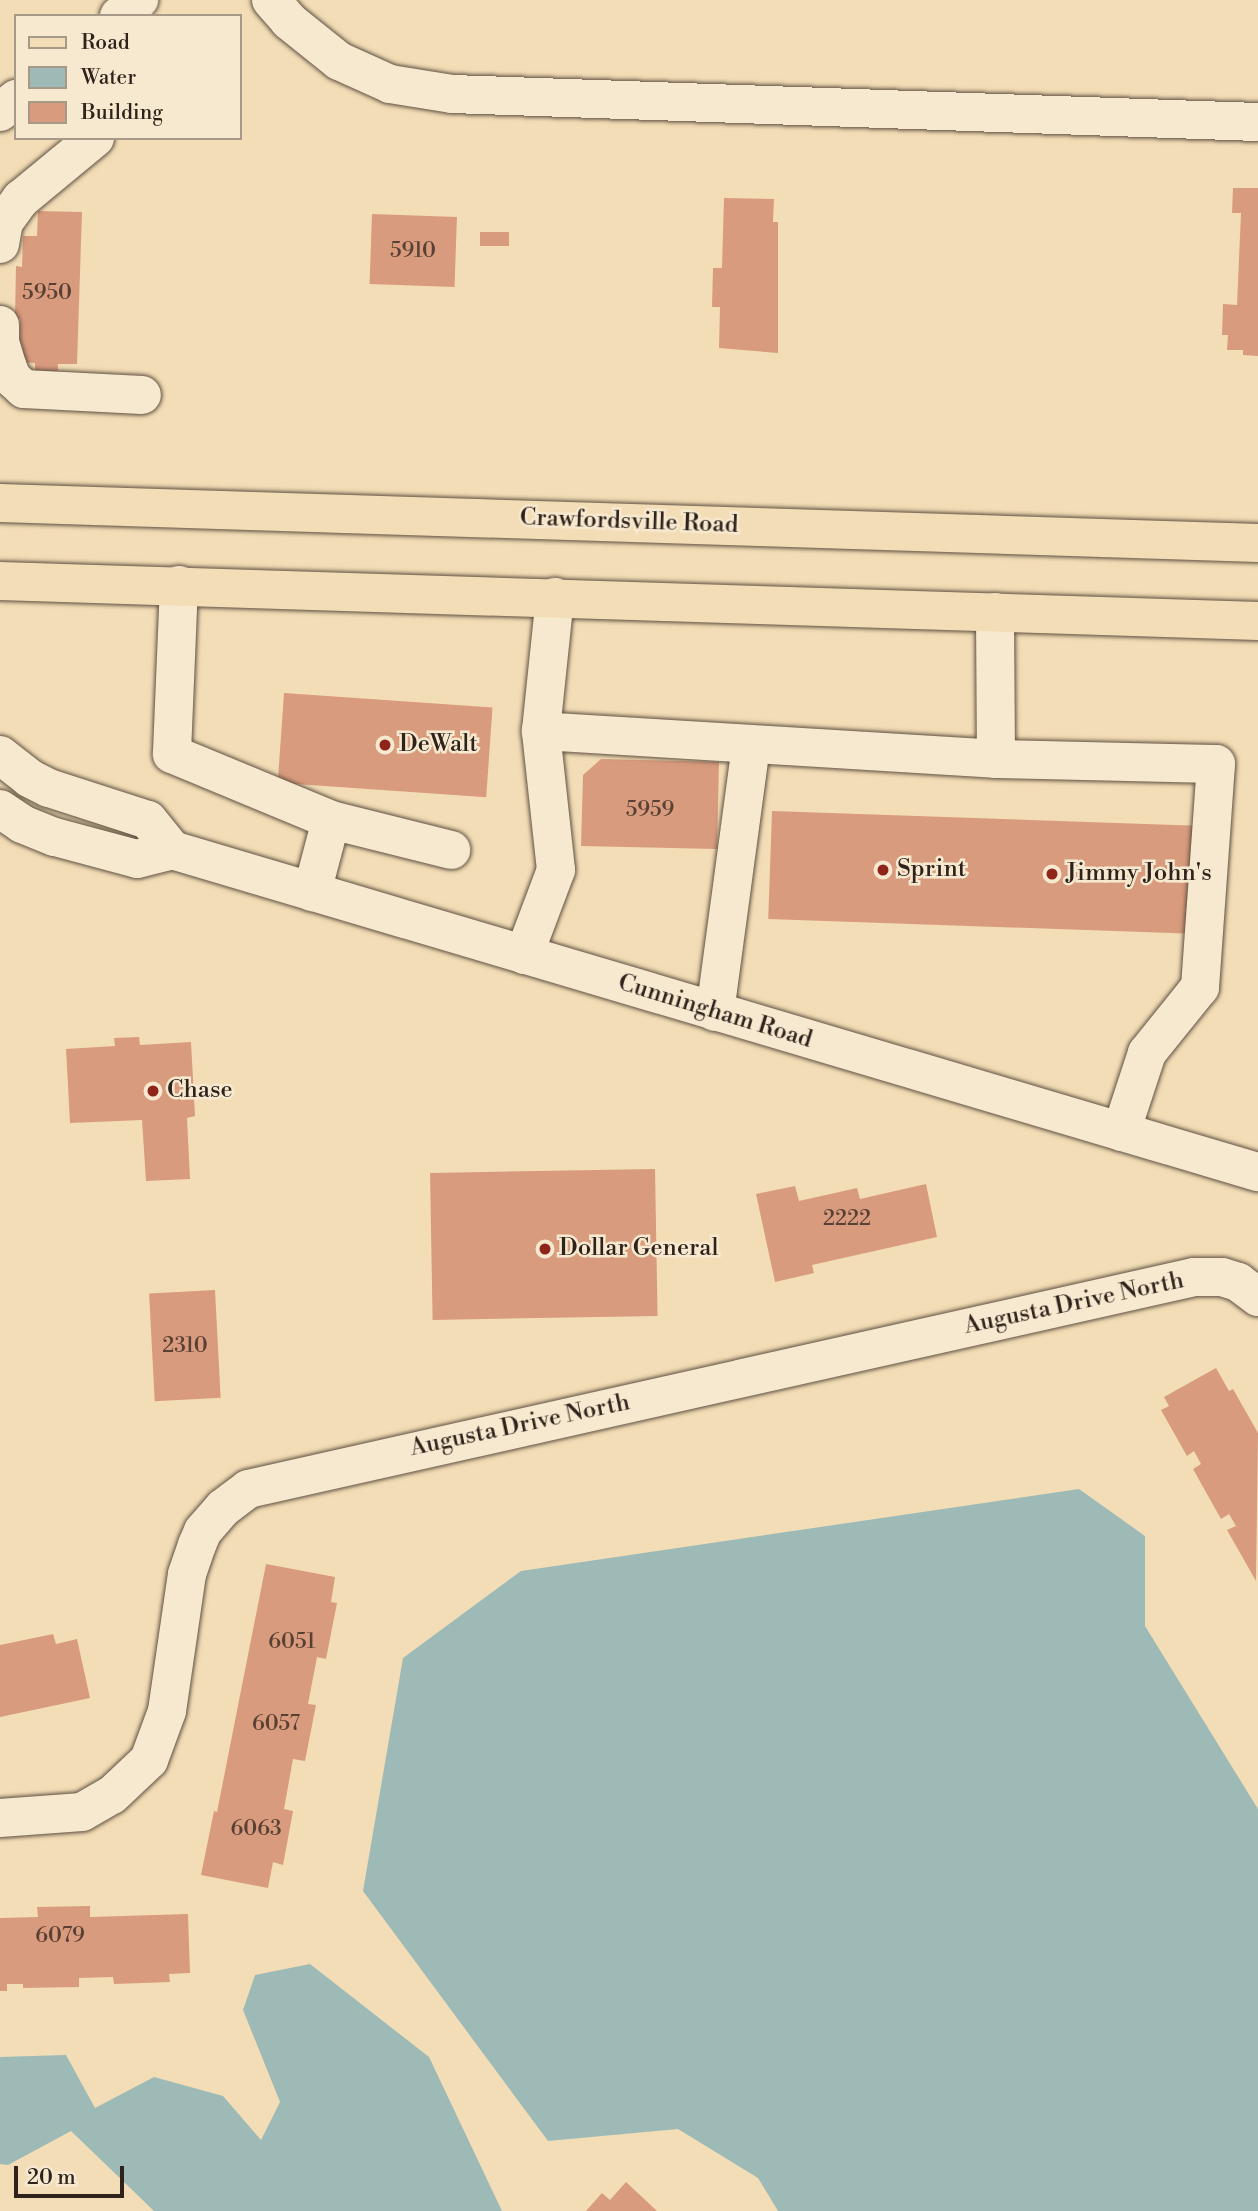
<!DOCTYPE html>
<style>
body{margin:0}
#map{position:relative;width:1258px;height:2211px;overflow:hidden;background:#f3ddb6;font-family:"Libre Bodoni",serif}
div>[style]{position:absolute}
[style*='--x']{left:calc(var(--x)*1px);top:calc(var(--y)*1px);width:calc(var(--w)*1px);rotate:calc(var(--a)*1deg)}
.water>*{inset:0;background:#9ebab7}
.building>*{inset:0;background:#d99b7d;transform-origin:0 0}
.roads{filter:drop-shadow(0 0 2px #5f5142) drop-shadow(0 0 2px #5f5142)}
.minor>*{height:38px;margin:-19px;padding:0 19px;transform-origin:19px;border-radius:19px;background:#f7e9d0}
.major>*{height:38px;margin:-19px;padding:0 19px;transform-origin:19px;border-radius:19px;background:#f3ddb6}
.dots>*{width:19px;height:19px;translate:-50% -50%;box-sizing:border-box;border:4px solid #f7e9d0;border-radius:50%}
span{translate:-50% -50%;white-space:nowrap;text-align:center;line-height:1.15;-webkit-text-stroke:5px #f7e9d0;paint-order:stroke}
.number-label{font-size:21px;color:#594034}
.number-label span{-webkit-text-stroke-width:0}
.street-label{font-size:24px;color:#2e221b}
.poi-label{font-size:24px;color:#2e221b}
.left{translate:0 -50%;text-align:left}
.legend{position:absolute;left:14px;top:14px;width:228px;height:126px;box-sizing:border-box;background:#f7e9d0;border:2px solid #a79988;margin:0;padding:9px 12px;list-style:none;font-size:21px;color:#2e221b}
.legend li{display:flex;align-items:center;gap:14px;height:35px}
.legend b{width:35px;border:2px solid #a79988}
.scale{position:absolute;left:14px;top:2166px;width:110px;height:32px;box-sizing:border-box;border:4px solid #2e221b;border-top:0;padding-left:9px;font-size:21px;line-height:24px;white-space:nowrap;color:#2e221b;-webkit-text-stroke:5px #f7e9d0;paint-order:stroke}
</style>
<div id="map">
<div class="water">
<i style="clip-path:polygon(1079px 1489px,1145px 1536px,1145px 1626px,1258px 1809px,1258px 2211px,778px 2211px,758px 2178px,678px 2129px,548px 2141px,363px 1891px,403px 1658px,521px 1571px)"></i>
<i style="clip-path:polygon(310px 1964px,429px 2057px,502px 2211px,154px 2211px,71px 2131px,8px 2165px,0 2164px,0 2057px,66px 2055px,95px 2108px,154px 2077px,223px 2096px,261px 2140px,280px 2102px,243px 2010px,255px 1975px)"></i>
</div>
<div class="building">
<i style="clip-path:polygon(1233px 188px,1258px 188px,1258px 356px,1243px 355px,1243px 350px,1227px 350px,1228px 335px,1222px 335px,1223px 304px,1237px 305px,1241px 213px,1232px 213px)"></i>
<i style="clip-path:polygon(724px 198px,774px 199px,773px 222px,778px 222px,778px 353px,719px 348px,720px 307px,712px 307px,713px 268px,722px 268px)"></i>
<i style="clip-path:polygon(38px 211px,82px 212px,77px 364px,58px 364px,58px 376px,35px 376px,35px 363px,19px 362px,20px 319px,15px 318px,16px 266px,22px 267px,23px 236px,37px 236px)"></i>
<i style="left:372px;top:214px;width:85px;height:70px;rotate:2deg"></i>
<i style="left:480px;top:232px;width:29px;height:14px"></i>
<i style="left:284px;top:693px;width:209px;height:90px;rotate:4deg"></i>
<i style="clip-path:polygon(601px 759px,719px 762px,717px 849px,581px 846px,583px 775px)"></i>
<i style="left:772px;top:811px;width:424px;height:108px;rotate:2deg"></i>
<i style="clip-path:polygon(139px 1037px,140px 1045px,191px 1042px,195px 1116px,187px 1118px,190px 1179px,146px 1181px,142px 1120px,70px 1123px,66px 1049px,115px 1046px,114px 1038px)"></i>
<i style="left:655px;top:1169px;width:147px;height:225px;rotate:89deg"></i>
<i style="clip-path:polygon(926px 1184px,937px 1237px,812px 1265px,814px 1273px,775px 1282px,756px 1194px,795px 1186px,799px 1201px,857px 1188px,860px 1199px)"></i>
<i style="left:215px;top:1290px;width:108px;height:66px;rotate:87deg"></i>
<i style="clip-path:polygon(1216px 1368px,1229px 1391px,1233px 1389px,1258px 1433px,1256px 1581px,1227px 1530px,1236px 1526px,1229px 1514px,1221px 1519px,1193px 1469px,1201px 1464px,1194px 1451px,1187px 1456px,1161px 1410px,1169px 1406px,1164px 1397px)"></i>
<i style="clip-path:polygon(266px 1564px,335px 1577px,331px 1602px,337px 1603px,326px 1659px,317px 1657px,308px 1704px,316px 1705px,305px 1761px,293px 1759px,284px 1809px,293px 1811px,283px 1865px,273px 1862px,268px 1888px,201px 1875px,214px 1811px,217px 1812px)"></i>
<i style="clip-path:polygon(53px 1634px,56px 1644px,77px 1639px,90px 1698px,0 1717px,0 1645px)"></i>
<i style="clip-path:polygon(90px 1906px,90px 1917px,188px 1914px,190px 1973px,169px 1974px,170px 1982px,114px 1984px,113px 1977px,79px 1978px,79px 1987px,23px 1988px,23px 1984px,7px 1984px,7px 1991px,0 1991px,0 1918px,38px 1917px,37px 1907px)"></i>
<i style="clip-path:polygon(626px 2182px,657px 2211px,586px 2211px,602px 2193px,610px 2200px)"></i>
</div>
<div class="roads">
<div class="minor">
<i style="--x:271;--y:0;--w:28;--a:49"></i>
<i style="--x:289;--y:21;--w:64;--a:38.7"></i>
<i style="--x:339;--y:61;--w:56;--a:24.3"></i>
<i style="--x:390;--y:84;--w:63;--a:9.2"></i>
<i style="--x:452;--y:94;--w:806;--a:1.99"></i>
<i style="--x:119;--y:16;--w:26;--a:-39"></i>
<i style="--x:0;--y:112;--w:21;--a:-39"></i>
<i style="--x:0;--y:244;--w:22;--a:-80"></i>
<i style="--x:4;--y:222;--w:29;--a:-54"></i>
<i style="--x:21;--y:199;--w:96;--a:-39.5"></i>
<i style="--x:0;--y:325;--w:17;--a:90"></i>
<i style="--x:0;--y:342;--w:24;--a:73"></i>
<i style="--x:7;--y:365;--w:14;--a:69"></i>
<i style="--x:12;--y:378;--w:16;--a:43"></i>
<i style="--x:24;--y:389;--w:118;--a:2.9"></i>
<i style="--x:179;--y:585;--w:169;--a:92.4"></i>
<i style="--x:172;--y:754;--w:172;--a:22.5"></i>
<i style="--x:331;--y:820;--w:124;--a:14"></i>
<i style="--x:555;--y:597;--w:135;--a:96"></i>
<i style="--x:541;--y:731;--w:456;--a:3.5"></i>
<i style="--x:996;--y:759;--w:147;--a:-90.4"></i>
<i style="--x:0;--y:755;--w:37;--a:38"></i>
<i style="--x:29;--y:778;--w:22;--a:27"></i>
<i style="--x:49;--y:788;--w:104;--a:17.9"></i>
<i style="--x:148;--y:820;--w:38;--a:51"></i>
<i style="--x:996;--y:759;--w:220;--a:1.3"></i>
<i style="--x:1216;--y:764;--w:224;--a:94.1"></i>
<i style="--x:1200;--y:987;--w:85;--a:128.8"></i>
<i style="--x:1147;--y:1053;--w:83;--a:108.2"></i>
<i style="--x:0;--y:809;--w:27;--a:34"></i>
<i style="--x:22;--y:824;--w:35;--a:22"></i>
<i style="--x:55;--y:837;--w:85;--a:15"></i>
<i style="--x:137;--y:859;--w:36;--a:-14"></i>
<i style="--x:172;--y:850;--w:1133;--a:16.52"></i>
<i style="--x:312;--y:892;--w:74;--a:-75.2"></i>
<i style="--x:524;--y:955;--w:91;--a:-69.4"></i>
<i style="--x:556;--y:870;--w:140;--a:-96.2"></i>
<i style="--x:715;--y:1012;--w:270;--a:-82.3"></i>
<i style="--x:0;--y:1818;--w:82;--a:-4.2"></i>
<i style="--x:82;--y:1812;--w:34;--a:-30"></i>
<i style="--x:112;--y:1795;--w:51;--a:-43.4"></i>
<i style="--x:149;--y:1760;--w:52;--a:-69.8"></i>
<i style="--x:167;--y:1711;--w:138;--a:-81.7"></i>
<i style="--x:187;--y:1574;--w:31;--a:-71"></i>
<i style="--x:197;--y:1545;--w:15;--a:-67"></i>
<i style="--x:203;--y:1531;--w:30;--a:-49"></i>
<i style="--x:223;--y:1508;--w:31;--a:-37"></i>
<i style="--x:248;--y:1489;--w:969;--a:-12.63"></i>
<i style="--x:1194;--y:1277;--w:28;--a:0"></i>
<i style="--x:1222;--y:1277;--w:17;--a:17"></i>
<i style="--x:1238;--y:1282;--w:25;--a:37"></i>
</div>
<div class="major">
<i style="--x:0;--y:503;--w:1259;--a:1.82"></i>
<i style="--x:0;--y:581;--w:1259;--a:1.82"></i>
</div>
</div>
<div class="dots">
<i style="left:385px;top:745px;background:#8f2418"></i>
<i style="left:883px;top:870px;background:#8f2418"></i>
<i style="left:1052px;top:874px;background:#8f2418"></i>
<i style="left:153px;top:1091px;background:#8f2418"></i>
<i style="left:545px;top:1249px;background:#8f2418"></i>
</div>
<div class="number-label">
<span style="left:413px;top:251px">5910</span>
<span style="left:47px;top:293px">5950</span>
<span style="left:650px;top:810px">5959</span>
<span style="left:847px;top:1219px">2222</span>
<span style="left:185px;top:1346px">2310</span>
<span style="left:292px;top:1642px">6051</span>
<span style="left:276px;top:1724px">6057</span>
<span style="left:256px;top:1829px">6063</span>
<span style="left:60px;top:1936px">6079</span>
</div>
<div class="street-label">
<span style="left:629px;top:522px;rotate:2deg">Crawfordsville Road</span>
<span style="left:715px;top:1012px;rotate:17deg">Cunningham Road</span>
<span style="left:1074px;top:1304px;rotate:-12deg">Augusta Drive North</span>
<span style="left:520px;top:1426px;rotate:-12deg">Augusta Drive North</span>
</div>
<div class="poi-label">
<span class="left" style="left:399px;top:745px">DeWalt</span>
<span class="left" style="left:897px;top:870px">Sprint</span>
<span class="left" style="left:1066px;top:874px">Jimmy John's</span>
<span class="left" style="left:167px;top:1091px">Chase</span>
<span class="left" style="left:559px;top:1249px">Dollar General</span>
</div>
<ul class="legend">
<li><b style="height:9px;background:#f3ddb6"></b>Road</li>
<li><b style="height:19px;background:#9ebab7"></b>Water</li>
<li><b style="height:19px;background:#d99b7d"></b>Building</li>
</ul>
<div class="scale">20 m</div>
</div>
